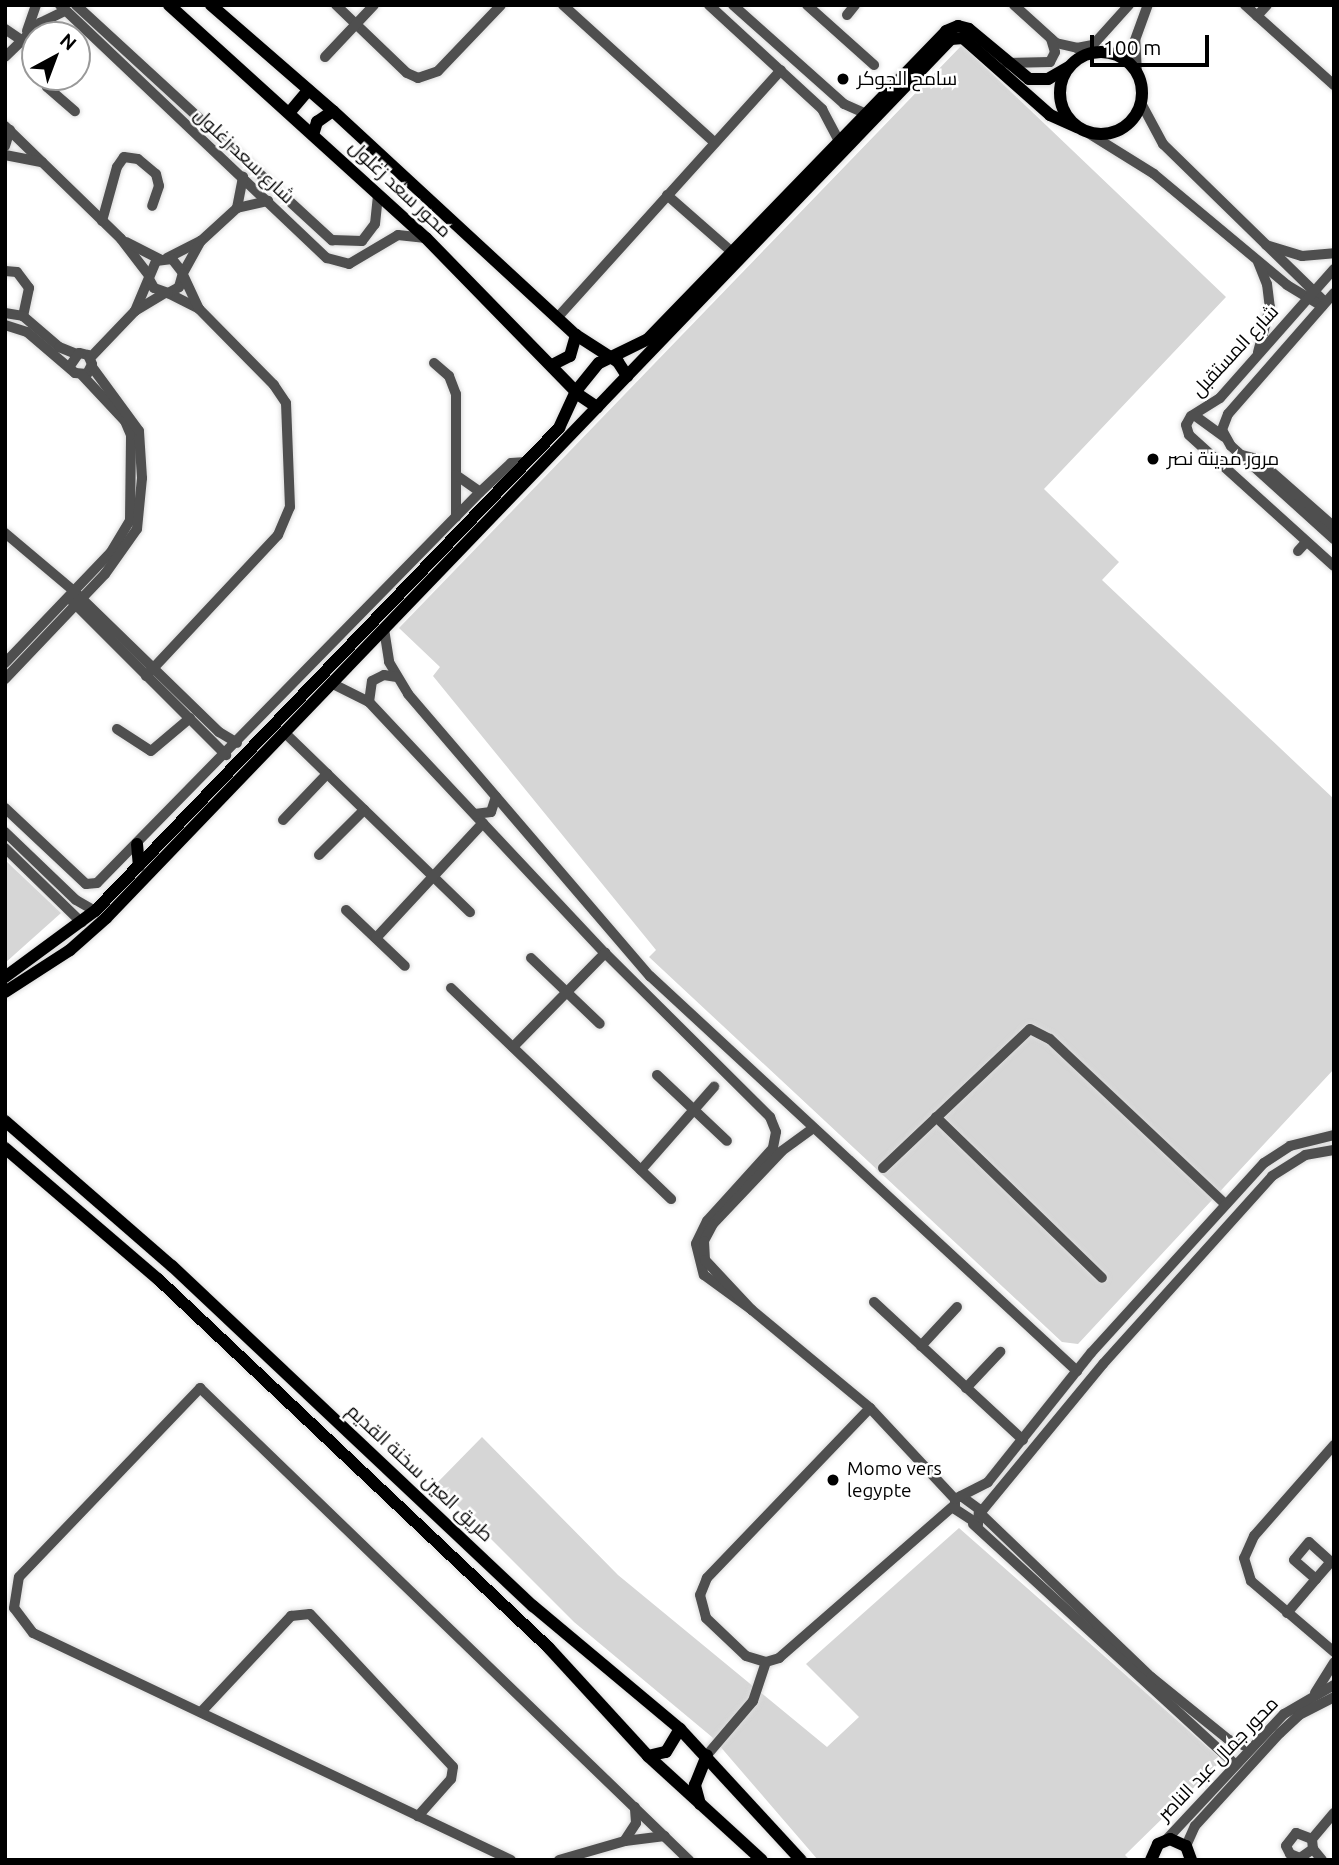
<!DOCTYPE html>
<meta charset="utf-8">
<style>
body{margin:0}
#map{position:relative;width:1339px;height:1865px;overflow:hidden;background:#fff;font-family:Ubuntu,Cairo,sans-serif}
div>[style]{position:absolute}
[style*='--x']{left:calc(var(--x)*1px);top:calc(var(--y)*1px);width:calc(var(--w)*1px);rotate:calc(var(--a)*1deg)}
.green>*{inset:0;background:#d6d6d6}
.roads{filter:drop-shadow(0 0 2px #dbdbdb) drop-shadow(0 0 2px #dbdbdb)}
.minor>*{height:10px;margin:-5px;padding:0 5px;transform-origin:5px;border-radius:5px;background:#4f4f4f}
.major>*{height:12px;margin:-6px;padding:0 6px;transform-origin:6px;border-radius:6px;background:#000}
.major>.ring{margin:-6px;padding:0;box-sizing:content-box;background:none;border:12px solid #000;border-radius:50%}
.dots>*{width:19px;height:19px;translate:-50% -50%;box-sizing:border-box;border:4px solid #fff;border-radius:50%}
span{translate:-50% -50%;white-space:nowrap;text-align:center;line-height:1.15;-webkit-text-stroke:5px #fff;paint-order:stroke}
.poi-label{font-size:19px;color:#000}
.left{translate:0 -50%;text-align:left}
.street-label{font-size:19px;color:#000}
.frame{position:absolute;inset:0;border:7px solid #000;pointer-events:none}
.north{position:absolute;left:21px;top:21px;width:70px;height:70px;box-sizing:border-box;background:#fff;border:2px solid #999;border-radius:50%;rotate:41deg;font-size:19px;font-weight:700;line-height:28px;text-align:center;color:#000}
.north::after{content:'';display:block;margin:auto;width:24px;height:32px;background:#000;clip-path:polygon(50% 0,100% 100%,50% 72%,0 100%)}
.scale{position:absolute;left:1090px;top:35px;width:119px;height:32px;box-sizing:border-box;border:4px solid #000;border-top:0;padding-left:9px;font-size:21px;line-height:24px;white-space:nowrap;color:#000;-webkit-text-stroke:5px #fff;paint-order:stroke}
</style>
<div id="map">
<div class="green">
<i style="clip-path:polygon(962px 45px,1226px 297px,1044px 489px,1119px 562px,1102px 580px,1334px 799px,1334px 1069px,1078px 1344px,1062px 1342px,649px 957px,656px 950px,433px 676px,440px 667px,399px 628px)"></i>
<i style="clip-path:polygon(5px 860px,61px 913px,5px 963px)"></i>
<i style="clip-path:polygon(482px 1437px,618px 1575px,827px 1747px,859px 1717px,806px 1664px,959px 1528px,1222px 1760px,1125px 1855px,1130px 1860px,818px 1860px,712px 1737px,574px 1622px,436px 1484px)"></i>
</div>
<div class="roads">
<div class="minor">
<i style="--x:60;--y:5;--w:368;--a:43.5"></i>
<i style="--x:327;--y:258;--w:23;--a:15"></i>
<i style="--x:349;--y:264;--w:57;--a:-30.6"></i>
<i style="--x:398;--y:235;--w:28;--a:6"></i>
<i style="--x:76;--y:5;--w:348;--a:42.6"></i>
<i style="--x:332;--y:240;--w:30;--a:2"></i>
<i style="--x:362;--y:241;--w:21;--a:-53"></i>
<i style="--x:375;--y:224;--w:29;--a:-84"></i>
<i style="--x:336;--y:5;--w:98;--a:43.8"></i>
<i style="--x:407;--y:73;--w:12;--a:24"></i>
<i style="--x:418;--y:78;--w:21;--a:-19"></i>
<i style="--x:438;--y:71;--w:91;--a:-46.3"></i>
<i style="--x:563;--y:5;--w:205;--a:42.2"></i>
<i style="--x:709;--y:5;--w:154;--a:42.6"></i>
<i style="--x:822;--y:109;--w:36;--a:62"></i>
<i style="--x:733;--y:5;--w:149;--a:41.7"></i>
<i style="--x:844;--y:104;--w:24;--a:24"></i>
<i style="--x:807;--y:5;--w:90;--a:41.8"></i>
<i style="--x:1014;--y:5;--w:57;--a:42.1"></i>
<i style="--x:1056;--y:43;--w:22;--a:13"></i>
<i style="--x:1077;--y:48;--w:16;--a:-11"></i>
<i style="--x:1245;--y:5;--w:120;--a:42"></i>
<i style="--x:847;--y:15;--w:13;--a:-51"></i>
<i style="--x:1257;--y:16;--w:15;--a:-48"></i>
<i style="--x:5;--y:29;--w:36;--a:34"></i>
<i style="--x:27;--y:31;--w:28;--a:-71"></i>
<i style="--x:1083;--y:56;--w:69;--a:-48"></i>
<i style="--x:5;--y:57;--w:49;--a:-44.2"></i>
<i style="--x:40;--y:23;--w:28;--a:-26"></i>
<i style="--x:325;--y:57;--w:71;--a:-46.7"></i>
<i style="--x:1007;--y:63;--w:43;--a:-1.3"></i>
<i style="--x:1050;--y:62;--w:11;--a:-63"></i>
<i style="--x:1055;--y:52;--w:14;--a:-107"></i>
<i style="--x:1137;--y:73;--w:33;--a:-93"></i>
<i style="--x:1135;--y:40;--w:37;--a:-70"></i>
<i style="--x:45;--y:77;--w:10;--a:79"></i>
<i style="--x:47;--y:87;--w:37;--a:41"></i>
<i style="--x:1141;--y:103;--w:47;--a:61.8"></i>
<i style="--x:1163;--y:144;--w:226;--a:44.3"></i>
<i style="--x:5;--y:126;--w:162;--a:44.2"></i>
<i style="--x:121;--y:239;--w:44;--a:52.4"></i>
<i style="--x:1085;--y:131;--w:81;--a:31.9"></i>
<i style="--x:1154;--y:174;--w:173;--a:39.8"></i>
<i style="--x:1287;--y:285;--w:41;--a:31"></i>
<i style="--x:5;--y:146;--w:17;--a:-73"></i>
<i style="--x:5;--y:155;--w:38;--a:11"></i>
<i style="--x:667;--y:195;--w:86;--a:41.2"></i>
<i style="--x:237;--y:208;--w:32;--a:-79"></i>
<i style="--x:102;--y:221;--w:56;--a:-74.5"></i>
<i style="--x:117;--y:167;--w:12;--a:-55"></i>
<i style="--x:124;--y:157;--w:14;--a:8"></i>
<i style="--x:138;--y:159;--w:23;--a:40"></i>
<i style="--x:156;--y:174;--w:12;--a:76"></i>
<i style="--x:159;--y:186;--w:21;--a:109"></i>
<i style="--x:126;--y:242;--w:38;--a:27"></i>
<i style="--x:1266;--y:245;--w:38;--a:17"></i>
<i style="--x:1302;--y:256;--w:32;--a:-5"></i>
<i style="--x:167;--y:258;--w:38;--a:-27"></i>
<i style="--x:201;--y:241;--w:49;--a:-42.5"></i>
<i style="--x:237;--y:208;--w:32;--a:-13"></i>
<i style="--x:1258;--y:262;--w:24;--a:68"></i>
<i style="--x:1267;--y:284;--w:23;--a:83"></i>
<i style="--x:1270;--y:307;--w:47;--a:104.9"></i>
<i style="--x:1334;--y:269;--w:172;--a:131.5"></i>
<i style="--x:1220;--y:398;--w:34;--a:148"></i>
<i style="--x:1191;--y:416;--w:10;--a:119"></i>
<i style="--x:1186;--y:425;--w:10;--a:73"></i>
<i style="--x:1189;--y:435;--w:195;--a:42.1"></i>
<i style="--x:5;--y:271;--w:12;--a:5"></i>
<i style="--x:17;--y:272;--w:20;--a:53"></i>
<i style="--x:29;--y:288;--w:29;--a:102"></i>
<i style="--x:183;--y:273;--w:37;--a:-61"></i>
<i style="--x:168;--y:293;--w:35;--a:27"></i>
<i style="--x:1334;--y:293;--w:161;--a:131.2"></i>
<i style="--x:1228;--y:414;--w:17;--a:111"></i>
<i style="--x:1222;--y:430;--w:18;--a:61"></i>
<i style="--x:1231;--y:446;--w:139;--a:42.1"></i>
<i style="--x:135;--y:311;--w:54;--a:-67.2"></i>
<i style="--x:156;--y:261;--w:16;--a:-7"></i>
<i style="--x:172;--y:259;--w:18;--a:52"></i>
<i style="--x:183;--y:273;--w:15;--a:106"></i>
<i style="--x:179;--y:287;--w:13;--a:151"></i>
<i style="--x:168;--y:293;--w:15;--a:-160"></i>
<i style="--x:154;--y:288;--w:10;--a:-119"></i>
<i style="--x:5;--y:313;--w:18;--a:9"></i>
<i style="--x:23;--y:316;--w:48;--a:40.7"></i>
<i style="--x:59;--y:347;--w:18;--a:22"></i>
<i style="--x:557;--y:318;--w:334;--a:-47.9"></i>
<i style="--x:5;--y:325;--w:23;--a:18"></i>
<i style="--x:27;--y:332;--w:63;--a:40.5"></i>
<i style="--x:75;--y:373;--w:12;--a:5"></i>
<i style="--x:87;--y:374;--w:11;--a:-63"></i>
<i style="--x:92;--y:364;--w:10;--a:-114"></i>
<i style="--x:88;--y:355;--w:9;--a:-167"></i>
<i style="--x:79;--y:353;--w:16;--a:125"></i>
<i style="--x:90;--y:358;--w:65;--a:-46.2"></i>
<i style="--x:135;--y:311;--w:35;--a:-31"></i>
<i style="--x:434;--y:363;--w:20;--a:41"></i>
<i style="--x:449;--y:376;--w:19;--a:69"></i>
<i style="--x:456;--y:394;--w:123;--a:90"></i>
<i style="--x:1194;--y:415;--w:37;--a:36"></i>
<i style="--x:1242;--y:455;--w:16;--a:15"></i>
<i style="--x:1257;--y:459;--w:103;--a:41.4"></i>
<i style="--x:456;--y:475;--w:29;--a:35"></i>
<i style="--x:5;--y:533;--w:92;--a:40.1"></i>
<i style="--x:75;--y:592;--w:201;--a:44.2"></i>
<i style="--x:219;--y:732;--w:21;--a:31"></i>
<i style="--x:1298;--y:551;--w:12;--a:-48"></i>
<i style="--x:70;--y:599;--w:221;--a:45"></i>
<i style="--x:384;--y:629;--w:33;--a:81"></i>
<i style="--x:389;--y:662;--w:37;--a:59"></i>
<i style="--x:408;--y:694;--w:372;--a:49.4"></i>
<i style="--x:650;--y:976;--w:582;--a:42.77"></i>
<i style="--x:5;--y:663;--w:153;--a:-46.3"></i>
<i style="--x:111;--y:552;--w:37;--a:-59"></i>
<i style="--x:130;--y:520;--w:85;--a:-89.3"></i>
<i style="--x:131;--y:435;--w:15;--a:-113"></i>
<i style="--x:125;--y:421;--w:63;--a:-133.1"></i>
<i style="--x:146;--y:676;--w:193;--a:-46.9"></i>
<i style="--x:278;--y:535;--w:30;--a:-67"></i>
<i style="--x:290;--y:507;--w:104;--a:-92.2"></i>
<i style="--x:286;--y:403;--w:22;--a:-124"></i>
<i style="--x:274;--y:385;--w:107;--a:-134.6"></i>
<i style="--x:199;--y:309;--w:38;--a:-115"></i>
<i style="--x:5;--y:679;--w:145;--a:-46.4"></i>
<i style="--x:105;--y:574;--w:55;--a:-54.6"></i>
<i style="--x:137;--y:529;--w:51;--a:-84.4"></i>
<i style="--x:142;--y:478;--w:47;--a:-93.7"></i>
<i style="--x:139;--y:431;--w:79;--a:-126.3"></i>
<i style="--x:331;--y:683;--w:42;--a:26.6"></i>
<i style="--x:369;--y:702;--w:345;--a:46.8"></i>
<i style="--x:605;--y:953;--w:233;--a:44.8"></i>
<i style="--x:770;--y:1117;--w:16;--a:68"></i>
<i style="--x:776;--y:1132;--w:16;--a:101"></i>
<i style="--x:773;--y:1148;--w:98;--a:132.1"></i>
<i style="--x:707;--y:1221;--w:25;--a:116"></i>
<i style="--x:696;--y:1244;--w:32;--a:76"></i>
<i style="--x:704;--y:1275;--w:59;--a:36.1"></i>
<i style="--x:369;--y:702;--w:21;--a:-82"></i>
<i style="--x:372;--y:681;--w:13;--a:-27"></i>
<i style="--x:384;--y:675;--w:13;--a:9"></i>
<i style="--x:117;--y:729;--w:40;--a:32.9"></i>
<i style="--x:151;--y:751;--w:51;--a:-40.2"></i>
<i style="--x:284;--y:732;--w:259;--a:44.1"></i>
<i style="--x:5;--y:808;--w:111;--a:43.2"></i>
<i style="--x:86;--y:884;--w:11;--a:-5"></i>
<i style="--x:97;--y:883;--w:547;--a:-45.59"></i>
<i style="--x:480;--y:492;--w:42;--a:-43.1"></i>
<i style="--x:511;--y:463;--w:15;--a:-4"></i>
<i style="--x:475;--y:814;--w:16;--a:-7"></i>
<i style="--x:491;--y:812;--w:16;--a:-72"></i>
<i style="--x:283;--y:820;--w:64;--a:-46.3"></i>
<i style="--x:5;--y:832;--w:98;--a:43.8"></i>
<i style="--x:76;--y:900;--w:22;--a:30"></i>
<i style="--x:5;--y:848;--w:107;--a:44.2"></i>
<i style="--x:319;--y:855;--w:64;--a:-45"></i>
<i style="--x:346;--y:910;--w:81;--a:43.5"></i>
<i style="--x:376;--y:938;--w:157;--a:-47.1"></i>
<i style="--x:531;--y:958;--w:95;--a:43.7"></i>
<i style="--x:451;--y:988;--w:305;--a:43.8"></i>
<i style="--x:513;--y:1047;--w:132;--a:-45.6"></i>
<i style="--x:657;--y:1075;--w:96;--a:43.3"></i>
<i style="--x:936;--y:1117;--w:231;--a:44.1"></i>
<i style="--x:812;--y:1129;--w:37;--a:144"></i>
<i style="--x:782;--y:1151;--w:100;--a:133.4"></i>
<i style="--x:713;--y:1224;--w:19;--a:118"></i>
<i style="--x:704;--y:1241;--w:19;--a:87"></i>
<i style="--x:705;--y:1260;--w:69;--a:46.8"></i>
<i style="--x:752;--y:1310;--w:153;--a:39.7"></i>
<i style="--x:870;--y:1408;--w:125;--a:47"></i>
<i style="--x:883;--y:1168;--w:202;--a:-43.4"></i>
<i style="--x:1030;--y:1029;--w:22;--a:27"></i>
<i style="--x:1050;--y:1039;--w:241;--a:43.3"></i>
<i style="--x:641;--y:1170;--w:111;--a:-48.7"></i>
<i style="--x:874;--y:1302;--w:203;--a:42.8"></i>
<i style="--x:921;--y:1346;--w:53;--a:-47.3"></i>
<i style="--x:966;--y:1388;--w:50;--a:-46.6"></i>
<i style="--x:870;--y:1408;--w:236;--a:133.8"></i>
<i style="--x:707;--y:1578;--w:18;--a:112"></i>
<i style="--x:700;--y:1595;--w:24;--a:75"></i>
<i style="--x:706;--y:1618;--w:55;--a:43.5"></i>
<i style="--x:746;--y:1656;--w:21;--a:17"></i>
<i style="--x:766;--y:1662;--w:14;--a:-17"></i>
<i style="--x:779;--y:1658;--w:231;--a:-41.1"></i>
<i style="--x:1334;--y:1445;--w:121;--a:131.3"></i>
<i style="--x:1254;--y:1536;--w:24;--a:114"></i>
<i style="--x:1244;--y:1558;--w:24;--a:73"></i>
<i style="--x:1251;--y:1581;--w:109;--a:40.5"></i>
<i style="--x:961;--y:1496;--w:22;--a:36"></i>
<i style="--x:979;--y:1509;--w:15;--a:94"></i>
<i style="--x:978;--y:1524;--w:27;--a:-147"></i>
<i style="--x:955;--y:1509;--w:10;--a:-90"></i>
<i style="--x:955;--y:1499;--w:37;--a:-27"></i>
<i style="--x:988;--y:1482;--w:165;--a:-51.4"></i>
<i style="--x:1091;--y:1353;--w:257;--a:-47.7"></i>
<i style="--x:1264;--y:1163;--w:31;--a:-33"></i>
<i style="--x:1290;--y:1146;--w:45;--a:-14"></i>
<i style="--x:981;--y:1512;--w:192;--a:-50.5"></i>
<i style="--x:1103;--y:1364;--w:253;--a:-48"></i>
<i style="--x:1272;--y:1176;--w:39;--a:-32"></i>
<i style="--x:1305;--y:1155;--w:29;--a:-10"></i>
<i style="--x:981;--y:1514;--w:236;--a:43.8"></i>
<i style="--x:1151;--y:1677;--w:100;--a:38.9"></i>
<i style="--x:1229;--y:1740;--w:23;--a:20"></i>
<i style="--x:973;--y:1524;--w:355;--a:42.5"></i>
<i style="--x:1287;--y:1613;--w:45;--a:-49.5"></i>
<i style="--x:1316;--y:1579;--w:21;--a:-49"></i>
<i style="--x:1330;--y:1563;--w:2;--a:-90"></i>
<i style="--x:1330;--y:1561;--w:28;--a:-138"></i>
<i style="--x:1309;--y:1542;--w:23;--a:130"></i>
<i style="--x:1294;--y:1560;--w:29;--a:41"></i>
<i style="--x:1315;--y:1693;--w:36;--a:-58"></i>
<i style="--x:201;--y:1712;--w:132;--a:-46.8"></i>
<i style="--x:291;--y:1616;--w:19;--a:-6"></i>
<i style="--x:310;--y:1614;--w:209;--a:46.9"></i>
<i style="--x:453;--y:1767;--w:12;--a:99"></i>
<i style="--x:451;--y:1779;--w:50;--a:131.7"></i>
<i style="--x:707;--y:1755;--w:71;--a:-49.6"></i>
<i style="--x:753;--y:1701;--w:41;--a:-71.6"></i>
<i style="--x:1312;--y:1839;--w:17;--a:-159"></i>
<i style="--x:1296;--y:1833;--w:16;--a:128"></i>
<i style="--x:1286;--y:1846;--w:9;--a:63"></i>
<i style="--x:1290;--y:1854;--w:11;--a:22"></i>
<i style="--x:1300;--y:1858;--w:16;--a:-35"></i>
<i style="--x:625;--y:1840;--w:20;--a:-57"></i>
<i style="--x:636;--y:1823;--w:16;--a:-94"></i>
<i style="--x:1166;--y:1840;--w:173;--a:-46.9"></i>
<i style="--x:1284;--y:1714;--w:58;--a:-30.1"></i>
<i style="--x:1186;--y:1846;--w:22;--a:-66"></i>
<i style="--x:1195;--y:1826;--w:126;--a:-47.6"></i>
<i style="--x:1280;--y:1733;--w:26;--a:-43"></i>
<i style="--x:1299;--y:1715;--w:39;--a:-27"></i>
<i style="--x:511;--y:1860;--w:529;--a:-154.6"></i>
<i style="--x:33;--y:1633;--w:31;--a:-127"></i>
<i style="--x:14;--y:1608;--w:31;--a:-81"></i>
<i style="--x:19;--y:1577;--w:262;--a:-46.2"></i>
<i style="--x:200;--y:1388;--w:680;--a:43.99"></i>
<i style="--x:559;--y:1860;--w:69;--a:-16.1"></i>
<i style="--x:625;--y:1841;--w:40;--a:-7.1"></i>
<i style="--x:1322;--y:1860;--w:14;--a:-129"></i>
<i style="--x:1313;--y:1849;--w:10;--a:-96"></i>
<i style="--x:1312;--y:1839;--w:34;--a:-50"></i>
</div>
<div class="major">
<i style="--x:169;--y:5;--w:347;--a:42.2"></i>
<i style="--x:426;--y:238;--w:219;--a:45.7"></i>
<i style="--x:579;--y:395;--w:22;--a:34"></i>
<i style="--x:211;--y:5;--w:162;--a:41"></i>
<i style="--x:333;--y:111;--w:330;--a:42.7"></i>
<i style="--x:576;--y:335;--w:50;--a:32.7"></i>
<i style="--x:618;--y:362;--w:17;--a:57"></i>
<i class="ring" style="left:1060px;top:52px;width:70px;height:70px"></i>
<i style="--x:289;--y:113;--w:30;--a:-50"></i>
<i style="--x:313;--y:135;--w:14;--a:-73"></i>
<i style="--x:317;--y:122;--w:19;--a:-35"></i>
<i style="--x:552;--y:365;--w:20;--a:-27"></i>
<i style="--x:570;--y:356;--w:22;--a:-74"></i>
<i style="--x:137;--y:844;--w:22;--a:85"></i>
<i style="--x:5;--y:977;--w:112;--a:-36.3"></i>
<i style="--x:95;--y:911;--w:670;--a:-46.15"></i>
<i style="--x:559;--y:428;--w:41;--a:-65.3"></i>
<i style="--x:576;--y:391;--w:36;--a:-51"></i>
<i style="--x:599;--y:363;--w:55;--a:-26.1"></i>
<i style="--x:648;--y:339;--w:429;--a:-45.9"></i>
<i style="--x:946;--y:31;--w:13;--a:-23"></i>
<i style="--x:958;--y:26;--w:11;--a:15"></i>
<i style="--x:969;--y:29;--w:78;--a:39.8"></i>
<i style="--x:1029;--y:79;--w:19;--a:0"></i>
<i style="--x:1048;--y:79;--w:24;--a:-30"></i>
<i style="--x:5;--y:992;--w:77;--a:-32.9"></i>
<i style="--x:70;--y:950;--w:48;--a:-41.6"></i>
<i style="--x:106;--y:918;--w:1219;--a:-46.13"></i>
<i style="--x:951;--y:39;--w:12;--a:-5"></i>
<i style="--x:963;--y:38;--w:116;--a:41.5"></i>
<i style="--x:1050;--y:115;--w:30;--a:24"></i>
<i style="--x:5;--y:1121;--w:221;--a:41"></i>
<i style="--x:172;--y:1266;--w:496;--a:43.3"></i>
<i style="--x:533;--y:1606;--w:192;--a:39.9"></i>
<i style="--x:680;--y:1729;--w:178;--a:47.3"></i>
<i style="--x:5;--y:1148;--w:201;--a:40.6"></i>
<i style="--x:158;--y:1279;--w:538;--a:43.34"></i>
<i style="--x:549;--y:1648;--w:147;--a:47.5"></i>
<i style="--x:648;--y:1756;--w:154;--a:42.4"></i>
<i style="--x:648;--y:1756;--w:18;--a:-13"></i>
<i style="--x:666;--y:1752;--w:27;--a:-59"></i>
<i style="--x:700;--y:1804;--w:20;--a:-105"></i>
<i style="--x:695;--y:1785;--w:32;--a:-68"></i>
<i style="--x:1151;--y:1860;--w:17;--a:-66"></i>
<i style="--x:1158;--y:1844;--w:13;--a:-23"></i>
<i style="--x:1170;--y:1839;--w:17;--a:24"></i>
<i style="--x:1186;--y:1846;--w:15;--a:70"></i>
</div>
</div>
<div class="dots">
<i style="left:843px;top:79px;background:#000"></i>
<i style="left:1153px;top:459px;background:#000"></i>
<i style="left:833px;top:1480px;background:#000"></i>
</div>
<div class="poi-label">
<span class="left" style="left:857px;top:79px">سامح الجوكر</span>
<span class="left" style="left:1167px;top:459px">مرور مدينة نصر</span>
<span class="left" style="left:847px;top:1480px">Momo vers<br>legypte</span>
</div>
<div class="street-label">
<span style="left:244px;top:156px;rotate:43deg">شارع سعد زغلول</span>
<span style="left:400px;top:189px;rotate:43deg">محور سعد زغلول</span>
<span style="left:1235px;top:351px;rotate:-47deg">شارع المستقبل</span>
<span style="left:420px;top:1473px;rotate:43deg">طريق العين سخنة القديم</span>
<span style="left:1218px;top:1759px;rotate:-46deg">محور جمال عبد الناصر</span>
</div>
<div class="frame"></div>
<div class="north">N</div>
<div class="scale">100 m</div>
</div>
